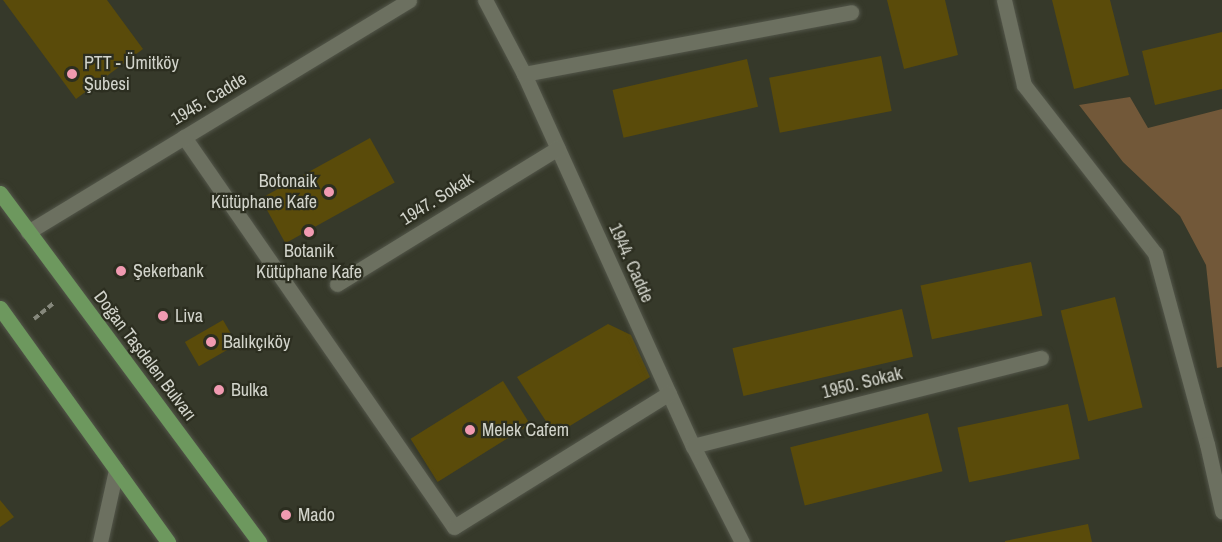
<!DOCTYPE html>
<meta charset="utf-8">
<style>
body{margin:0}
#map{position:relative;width:1222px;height:542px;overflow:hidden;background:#36392a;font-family:"Archivo Narrow",sans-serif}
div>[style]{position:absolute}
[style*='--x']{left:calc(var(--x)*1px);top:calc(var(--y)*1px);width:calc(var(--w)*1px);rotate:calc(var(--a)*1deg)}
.green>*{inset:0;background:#725839}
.building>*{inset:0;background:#5a4b0a;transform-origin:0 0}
.path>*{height:4px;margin-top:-2px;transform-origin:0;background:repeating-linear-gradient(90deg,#86887c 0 6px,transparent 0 9px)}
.roads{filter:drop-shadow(0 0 2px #53564a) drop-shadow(0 0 2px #53564a)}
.minor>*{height:15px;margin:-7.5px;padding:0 7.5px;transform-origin:7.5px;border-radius:7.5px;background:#6c7060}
.primary>*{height:15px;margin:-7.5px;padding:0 7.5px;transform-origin:7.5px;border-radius:7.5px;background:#6d985e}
.dots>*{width:16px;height:16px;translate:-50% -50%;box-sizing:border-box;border:3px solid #2c2e20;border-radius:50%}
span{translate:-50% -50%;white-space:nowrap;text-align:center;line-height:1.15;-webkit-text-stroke:4.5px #2c2e20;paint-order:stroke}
.poi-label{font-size:18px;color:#d2d4cb}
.left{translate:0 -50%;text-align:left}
.right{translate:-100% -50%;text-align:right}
.street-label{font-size:18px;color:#d2d4cb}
</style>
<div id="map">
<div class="green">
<i style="clip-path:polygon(1130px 97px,1148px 128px,1222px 109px,1222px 367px,1217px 368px,1206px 265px,1180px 216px,1123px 162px,1079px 105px)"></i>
</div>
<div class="building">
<i style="clip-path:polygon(3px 0,107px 0,143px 49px,76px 99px)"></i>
<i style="clip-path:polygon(887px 0,945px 0,958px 55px,904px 69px)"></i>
<i style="clip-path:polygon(1052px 0,1110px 0,1129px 75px,1074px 89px)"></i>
<i style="clip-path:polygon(1222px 32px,1222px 89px,1155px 105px,1142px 51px)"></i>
<i style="left:881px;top:56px;width:56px;height:114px;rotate:79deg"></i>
<i style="left:747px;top:59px;width:49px;height:138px;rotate:77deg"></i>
<i style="left:370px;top:138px;width:51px;height:125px;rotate:61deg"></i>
<i style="left:1031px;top:262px;width:55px;height:113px;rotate:78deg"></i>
<i style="left:1115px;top:297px;width:114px;height:56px;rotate:76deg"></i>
<i style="left:902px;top:309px;width:49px;height:174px;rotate:77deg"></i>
<i style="left:223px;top:320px;width:28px;height:44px;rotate:60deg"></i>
<i style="clip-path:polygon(608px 324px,631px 335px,650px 377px,555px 435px,517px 377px)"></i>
<i style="left:503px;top:381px;width:51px;height:109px;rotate:58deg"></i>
<i style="left:1068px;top:404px;width:56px;height:113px;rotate:78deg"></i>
<i style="left:928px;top:413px;width:60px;height:142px;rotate:76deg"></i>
<i style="clip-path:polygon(0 500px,14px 517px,0 527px)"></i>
<i style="clip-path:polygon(1088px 524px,1092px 542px,1005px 542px,1005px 541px)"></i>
</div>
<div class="path">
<i style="--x:34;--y:319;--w:26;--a:-39"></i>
</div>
<div class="roads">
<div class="minor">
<i style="--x:485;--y:0;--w:84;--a:62.2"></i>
<i style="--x:524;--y:74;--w:409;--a:65.6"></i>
<i style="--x:693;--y:446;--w:108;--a:63"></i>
<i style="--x:1004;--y:0;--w:87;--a:76.8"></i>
<i style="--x:1024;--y:85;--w:213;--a:52.1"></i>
<i style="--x:1155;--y:253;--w:198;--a:74.8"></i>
<i style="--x:1207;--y:444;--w:69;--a:77.4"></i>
<i style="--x:524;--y:74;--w:333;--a:-10.7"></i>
<i style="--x:184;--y:137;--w:474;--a:55.3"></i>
<i style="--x:454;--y:527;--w:253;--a:-31.9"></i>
<i style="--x:28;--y:232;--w:446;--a:-31.3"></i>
<i style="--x:337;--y:284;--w:259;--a:-31.6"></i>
<i style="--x:693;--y:446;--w:359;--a:-14.2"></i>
<i style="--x:100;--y:542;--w:74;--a:-77.5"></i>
</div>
<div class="primary">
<i style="--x:0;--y:193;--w:435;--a:53.4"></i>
<i style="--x:0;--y:308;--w:288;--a:54.3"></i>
</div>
</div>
<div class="dots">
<i style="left:72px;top:74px;background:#f19ab1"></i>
<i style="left:329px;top:192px;background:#f19ab1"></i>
<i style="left:309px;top:232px;background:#f19ab1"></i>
<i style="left:121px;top:271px;background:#f19ab1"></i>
<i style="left:163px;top:316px;background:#f19ab1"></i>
<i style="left:211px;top:342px;background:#f19ab1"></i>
<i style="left:219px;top:390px;background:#f19ab1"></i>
<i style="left:470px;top:430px;background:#f19ab1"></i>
<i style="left:286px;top:515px;background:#f19ab1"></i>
</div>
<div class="poi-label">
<span class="left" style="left:84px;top:74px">PTT - Ümitköy<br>Şubesi</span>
<span class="right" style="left:317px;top:192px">Botonaik<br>Kütüphane Kafe</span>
<span style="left:309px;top:262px">Botanik<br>Kütüphane Kafe</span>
<span class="left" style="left:133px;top:271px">Şekerbank</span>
<span class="left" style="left:175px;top:316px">Liva</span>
<span class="left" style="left:223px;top:342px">Balıkçıköy</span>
<span class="left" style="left:231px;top:390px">Bulka</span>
<span class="left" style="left:482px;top:430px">Melek Cafem</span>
<span class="left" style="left:298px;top:515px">Mado</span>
</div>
<div class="street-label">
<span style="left:209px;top:99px;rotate:-31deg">1945. Cadde</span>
<span style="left:437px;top:199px;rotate:-32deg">1947. Sokak</span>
<span style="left:631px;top:263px;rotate:66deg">1944. Cadde</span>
<span style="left:145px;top:356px;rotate:53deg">Doğan Taşdelen Bulvarı</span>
<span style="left:862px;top:383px;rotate:-14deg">1950. Sokak</span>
</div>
</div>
